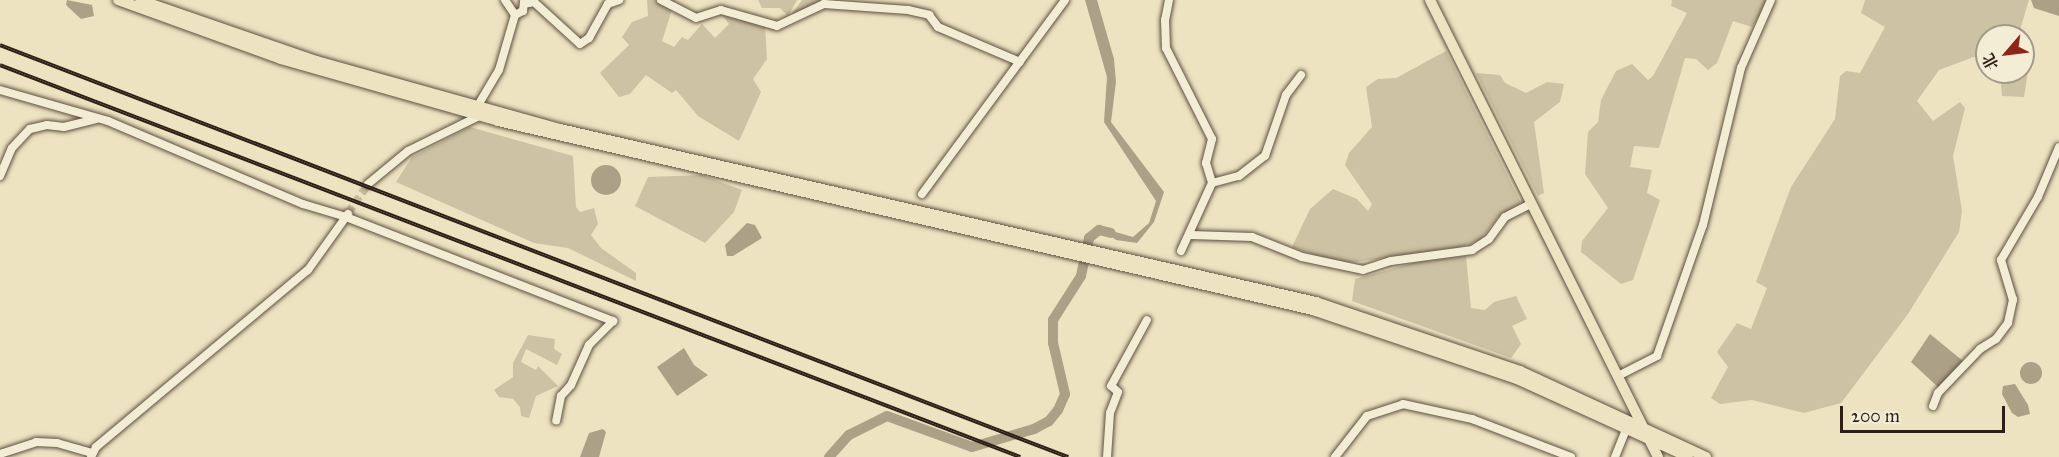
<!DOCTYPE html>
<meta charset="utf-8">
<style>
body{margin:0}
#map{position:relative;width:2059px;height:457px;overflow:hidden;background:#ede3c0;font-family:"IM FELL Great Primer","Noto Serif SC",serif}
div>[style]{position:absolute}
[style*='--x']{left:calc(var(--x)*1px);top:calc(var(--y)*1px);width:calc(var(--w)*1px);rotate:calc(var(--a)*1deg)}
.green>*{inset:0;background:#cdc2a3}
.water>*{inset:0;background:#aca087}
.round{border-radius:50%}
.river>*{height:10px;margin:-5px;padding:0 5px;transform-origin:5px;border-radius:5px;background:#aca087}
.minor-tunnel>*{height:8px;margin-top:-4px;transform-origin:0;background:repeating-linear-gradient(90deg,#c7bc9e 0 8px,transparent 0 12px)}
.roads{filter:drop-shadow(0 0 2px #5e4f41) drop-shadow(0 0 2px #5e4f41)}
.minor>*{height:8px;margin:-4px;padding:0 4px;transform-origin:4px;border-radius:4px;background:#f3edd6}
.major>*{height:10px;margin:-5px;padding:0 5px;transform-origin:5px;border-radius:5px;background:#ede3c0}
.rail>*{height:4px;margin-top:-2px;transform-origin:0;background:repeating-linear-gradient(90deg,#f3edd6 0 4.5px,#2e1e17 0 9px);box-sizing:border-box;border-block:2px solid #2e1e17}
span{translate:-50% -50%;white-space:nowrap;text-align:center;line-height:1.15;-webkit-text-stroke:4.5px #f3edd6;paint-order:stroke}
.north{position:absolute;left:1975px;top:24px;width:60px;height:60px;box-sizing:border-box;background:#f3edd6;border:2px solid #a49a8a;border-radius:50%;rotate:242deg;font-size:16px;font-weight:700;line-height:24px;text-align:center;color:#2e1e17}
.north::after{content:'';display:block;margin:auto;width:21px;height:27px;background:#8f2418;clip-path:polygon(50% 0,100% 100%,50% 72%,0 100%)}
.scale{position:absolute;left:1840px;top:406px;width:165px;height:27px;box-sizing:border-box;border:3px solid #2e1e17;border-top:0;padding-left:8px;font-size:18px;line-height:21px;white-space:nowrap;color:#2e1e17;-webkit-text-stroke:4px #f3edd6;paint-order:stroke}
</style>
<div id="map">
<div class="green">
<i style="clip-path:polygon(647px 0,675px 0,662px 41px,674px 47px,682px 37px,688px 40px,702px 24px,715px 38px,729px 24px,719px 11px,765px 23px,767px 59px,753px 79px,761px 92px,739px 141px,698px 116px,676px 90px,672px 93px,646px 75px,630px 94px,619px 97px,600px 73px,629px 45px,622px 37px,632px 22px,648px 16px)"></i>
<i style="clip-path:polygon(758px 0,797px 0,788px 16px,780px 8px,762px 8px)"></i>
<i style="clip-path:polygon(802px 0,838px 0,837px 4px,790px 17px)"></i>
<i style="clip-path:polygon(1672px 0,1769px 0,1752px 27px,1733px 21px,1717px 63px,1708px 70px,1696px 59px,1685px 58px,1659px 148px,1634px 146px,1630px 167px,1652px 170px,1647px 193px,1660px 200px,1633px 280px,1621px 284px,1581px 252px,1582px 241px,1608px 208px,1585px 174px,1588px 132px,1598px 122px,1601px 100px,1616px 71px,1632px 64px,1648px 80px,1653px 76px,1687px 13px,1671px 6px)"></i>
<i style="clip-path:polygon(1865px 0,2029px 0,2018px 36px,1987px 36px,1987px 52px,1939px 70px,1917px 101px,1933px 121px,1960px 102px,1965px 108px,1953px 156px,1962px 211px,1959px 232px,1908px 314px,1841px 403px,1804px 413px,1752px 400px,1720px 404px,1711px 398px,1728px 367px,1717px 352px,1737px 323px,1751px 329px,1767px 288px,1756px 282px,1791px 187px,1835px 119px,1840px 76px,1846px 71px,1860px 73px,1885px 27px,1861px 13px)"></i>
<i style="clip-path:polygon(1446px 51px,1521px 203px,1498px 217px,1480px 240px,1455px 249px,1340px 264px,1292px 247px,1310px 209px,1333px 189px,1357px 199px,1368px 211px,1372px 204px,1345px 165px,1349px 153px,1372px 127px,1366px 87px,1378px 79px,1396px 78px)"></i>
<i style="clip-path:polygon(2023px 56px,2028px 71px,2024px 97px,2002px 96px,2000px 72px,2023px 72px)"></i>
<i style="clip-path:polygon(1476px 73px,1500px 75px,1505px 83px,1526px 93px,1547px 82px,1564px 84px,1560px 102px,1534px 122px,1544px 193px,1538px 196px)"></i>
<i style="clip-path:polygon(470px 127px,573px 156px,576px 207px,580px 212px,594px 208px,598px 224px,591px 235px,601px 248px,636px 273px,636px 281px,568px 248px,534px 243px,396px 182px,412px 157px)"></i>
<i style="clip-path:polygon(702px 175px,742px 190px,734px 212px,705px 243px,635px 206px,648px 177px)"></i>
<i style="clip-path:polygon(1466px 256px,1471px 308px,1485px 310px,1494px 302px,1516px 296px,1527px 319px,1512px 326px,1521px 344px,1511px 358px,1352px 301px,1355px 279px,1417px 262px)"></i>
<i style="clip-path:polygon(528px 335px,555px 339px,554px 349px,562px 354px,557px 365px,526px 349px,521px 362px,536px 370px,538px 366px,558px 386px,536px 396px,529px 418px,521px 416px,520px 407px,513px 399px,499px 397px,494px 390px,513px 377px,513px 363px)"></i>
</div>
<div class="water">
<i style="clip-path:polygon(67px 0,92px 5px,94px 16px,81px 19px,66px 5px)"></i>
<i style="clip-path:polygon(1085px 0,1097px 0,1114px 59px,1116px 82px,1111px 122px,1164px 192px,1154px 222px,1137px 243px,1116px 240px,1098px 227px,1133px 237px,1149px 223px,1156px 201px,1104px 122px,1107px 77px)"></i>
<i style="clip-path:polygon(2031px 0,2059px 0,2059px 16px,2034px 8px)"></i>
<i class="round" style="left:591px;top:165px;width:30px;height:30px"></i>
<i style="clip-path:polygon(747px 223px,755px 225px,762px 238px,733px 256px,727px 256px,725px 245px)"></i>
<i style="clip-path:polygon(1930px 334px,1963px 361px,1939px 388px,1911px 362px)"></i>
<i style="clip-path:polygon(684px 348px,694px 365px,708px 375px,677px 396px,657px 367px)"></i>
<i class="round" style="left:2020px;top:362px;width:22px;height:22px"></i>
<i style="clip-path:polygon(2015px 384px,2028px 405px,2030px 414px,2018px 417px,2012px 413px,2002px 394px,2003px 386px)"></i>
<i style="clip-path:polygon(603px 429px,606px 432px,599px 457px,580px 457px,589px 433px)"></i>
</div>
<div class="river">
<i style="--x:829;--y:457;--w:30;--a:-48"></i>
<i style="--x:849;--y:435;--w:42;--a:-26.6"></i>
<i style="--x:887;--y:416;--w:90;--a:20"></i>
<i style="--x:972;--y:447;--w:65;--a:-16.2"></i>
<i style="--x:1034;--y:429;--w:17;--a:-28"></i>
<i style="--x:1049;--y:421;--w:14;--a:-51"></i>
<i style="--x:1058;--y:410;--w:17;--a:-66"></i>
<i style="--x:1065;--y:394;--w:52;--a:-103.2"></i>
<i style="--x:1053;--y:343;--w:23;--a:-90"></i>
<i style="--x:1053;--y:320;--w:52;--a:-57.5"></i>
<i style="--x:1081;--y:276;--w:39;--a:-78"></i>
<i style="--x:1089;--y:238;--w:13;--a:-39"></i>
<i style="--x:1099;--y:230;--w:12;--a:14"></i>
</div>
<div class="minor-tunnel">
<i style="--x:348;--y:213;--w:35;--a:-55"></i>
</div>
<div class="roads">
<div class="minor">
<i style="--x:505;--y:0;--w:18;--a:56"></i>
<i style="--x:515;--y:15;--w:9;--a:-27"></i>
<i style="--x:523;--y:11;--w:10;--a:-84"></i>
<i style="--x:661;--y:0;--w:39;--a:27"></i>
<i style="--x:696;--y:18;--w:26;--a:-18"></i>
<i style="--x:721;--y:10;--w:58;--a:15.9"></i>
<i style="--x:777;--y:26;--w:52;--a:-25.1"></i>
<i style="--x:824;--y:4;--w:84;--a:4.1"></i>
<i style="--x:908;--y:10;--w:22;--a:13"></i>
<i style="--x:929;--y:15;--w:15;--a:53"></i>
<i style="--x:938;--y:27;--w:89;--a:23.1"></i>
<i style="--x:1169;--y:0;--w:20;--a:101"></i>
<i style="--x:1165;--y:20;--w:28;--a:88"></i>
<i style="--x:1166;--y:48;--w:102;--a:63.2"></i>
<i style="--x:1212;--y:139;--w:25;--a:104"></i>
<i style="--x:1206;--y:163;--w:21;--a:73"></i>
<i style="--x:524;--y:4;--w:10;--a:-11"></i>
<i style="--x:534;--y:2;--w:62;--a:42.4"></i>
<i style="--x:580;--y:44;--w:11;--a:-34"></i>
<i style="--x:589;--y:38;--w:39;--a:-61"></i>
<i style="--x:608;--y:4;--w:12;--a:-20"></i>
<i style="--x:0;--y:90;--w:112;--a:16"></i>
<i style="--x:108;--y:121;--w:212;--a:23.1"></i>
<i style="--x:303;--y:204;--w:45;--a:16.8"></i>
<i style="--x:346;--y:217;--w:287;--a:21.3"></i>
<i style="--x:613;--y:321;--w:34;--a:135"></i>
<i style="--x:589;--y:345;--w:44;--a:114.2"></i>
<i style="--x:571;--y:385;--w:15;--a:132"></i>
<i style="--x:561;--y:396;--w:25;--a:101"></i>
<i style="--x:477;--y:107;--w:43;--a:-59.3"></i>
<i style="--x:499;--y:70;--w:57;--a:-73.8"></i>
<i style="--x:0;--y:176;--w:30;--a:-67"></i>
<i style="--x:12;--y:148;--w:26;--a:-47"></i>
<i style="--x:30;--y:129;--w:17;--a:-13"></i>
<i style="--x:47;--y:125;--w:17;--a:7"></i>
<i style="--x:64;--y:127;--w:33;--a:-14"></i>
<i style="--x:368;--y:184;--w:52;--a:-39.5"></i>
<i style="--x:408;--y:151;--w:79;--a:-26.2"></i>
<i style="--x:922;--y:194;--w:241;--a:-53.6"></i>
<i style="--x:1191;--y:235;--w:61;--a:1.9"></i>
<i style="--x:1252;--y:237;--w:54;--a:21.8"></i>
<i style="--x:1302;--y:257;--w:62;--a:12"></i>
<i style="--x:1363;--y:270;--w:29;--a:-18"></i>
<i style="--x:1391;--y:261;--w:82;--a:-7.7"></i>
<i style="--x:1472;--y:250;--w:20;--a:-33"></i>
<i style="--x:1489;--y:239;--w:27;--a:-54"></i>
<i style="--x:1505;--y:217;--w:30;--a:-27"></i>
<i style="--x:1181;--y:251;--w:75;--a:-65.5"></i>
<i style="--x:1212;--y:183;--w:28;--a:-15"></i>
<i style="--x:1239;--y:176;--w:33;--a:-38"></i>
<i style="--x:1265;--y:156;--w:65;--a:-71"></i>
<i style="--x:1286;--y:95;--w:25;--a:-53"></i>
<i style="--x:1618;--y:376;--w:44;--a:-27.1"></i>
<i style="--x:1657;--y:356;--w:139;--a:-70.7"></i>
<i style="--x:1703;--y:225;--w:162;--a:-76.4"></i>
<i style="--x:1741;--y:68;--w:74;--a:-66.2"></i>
<i style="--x:1933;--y:406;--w:14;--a:-69"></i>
<i style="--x:1938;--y:393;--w:61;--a:-46.3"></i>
<i style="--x:1980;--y:349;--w:19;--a:-32"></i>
<i style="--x:1996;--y:339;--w:20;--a:-53"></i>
<i style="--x:2008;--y:323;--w:24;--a:-78"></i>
<i style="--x:2013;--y:300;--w:42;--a:-106.7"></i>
<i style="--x:2001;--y:260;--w:73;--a:-59.6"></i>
<i style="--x:2038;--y:197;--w:54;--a:-67.2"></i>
<i style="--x:0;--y:454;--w:38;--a:-18"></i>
<i style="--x:36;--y:442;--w:21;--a:3"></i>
<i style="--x:57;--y:443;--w:35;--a:16"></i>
<i style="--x:91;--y:457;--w:11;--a:-63"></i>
<i style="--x:96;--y:447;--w:276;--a:-39.9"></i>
<i style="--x:308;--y:270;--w:69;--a:-54.5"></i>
<i style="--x:1107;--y:457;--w:44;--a:-86.1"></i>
<i style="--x:1110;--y:413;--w:22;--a:-69"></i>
<i style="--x:1118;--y:392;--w:9;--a:-139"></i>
<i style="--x:1111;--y:386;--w:75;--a:-61.4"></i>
<i style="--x:1335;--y:457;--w:52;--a:-52"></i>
<i style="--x:1367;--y:416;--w:38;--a:-18"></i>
<i style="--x:1403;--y:404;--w:71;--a:12.3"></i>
<i style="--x:1472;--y:419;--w:106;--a:21"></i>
<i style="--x:1615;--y:457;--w:32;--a:-68"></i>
</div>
<div class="major">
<i style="--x:118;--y:0;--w:173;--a:19.9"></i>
<i style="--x:281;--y:59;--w:226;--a:15.9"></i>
<i style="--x:498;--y:121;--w:837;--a:13.06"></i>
<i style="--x:1313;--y:310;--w:215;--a:18.7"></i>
<i style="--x:1517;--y:379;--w:188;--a:24.5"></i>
<i style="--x:140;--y:0;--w:186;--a:19.1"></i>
<i style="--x:316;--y:61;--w:253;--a:15.6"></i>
<i style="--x:560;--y:129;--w:776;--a:12.89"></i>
<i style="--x:1316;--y:302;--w:215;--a:18.7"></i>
<i style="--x:1520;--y:371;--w:205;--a:24.8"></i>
<i style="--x:1430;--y:0;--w:511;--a:63.49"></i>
</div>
</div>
<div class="rail">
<i style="--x:0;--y:45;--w:1145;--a:21.1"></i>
<i style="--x:0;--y:65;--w:1093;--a:21.02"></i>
</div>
<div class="north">北</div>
<div class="scale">200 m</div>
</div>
